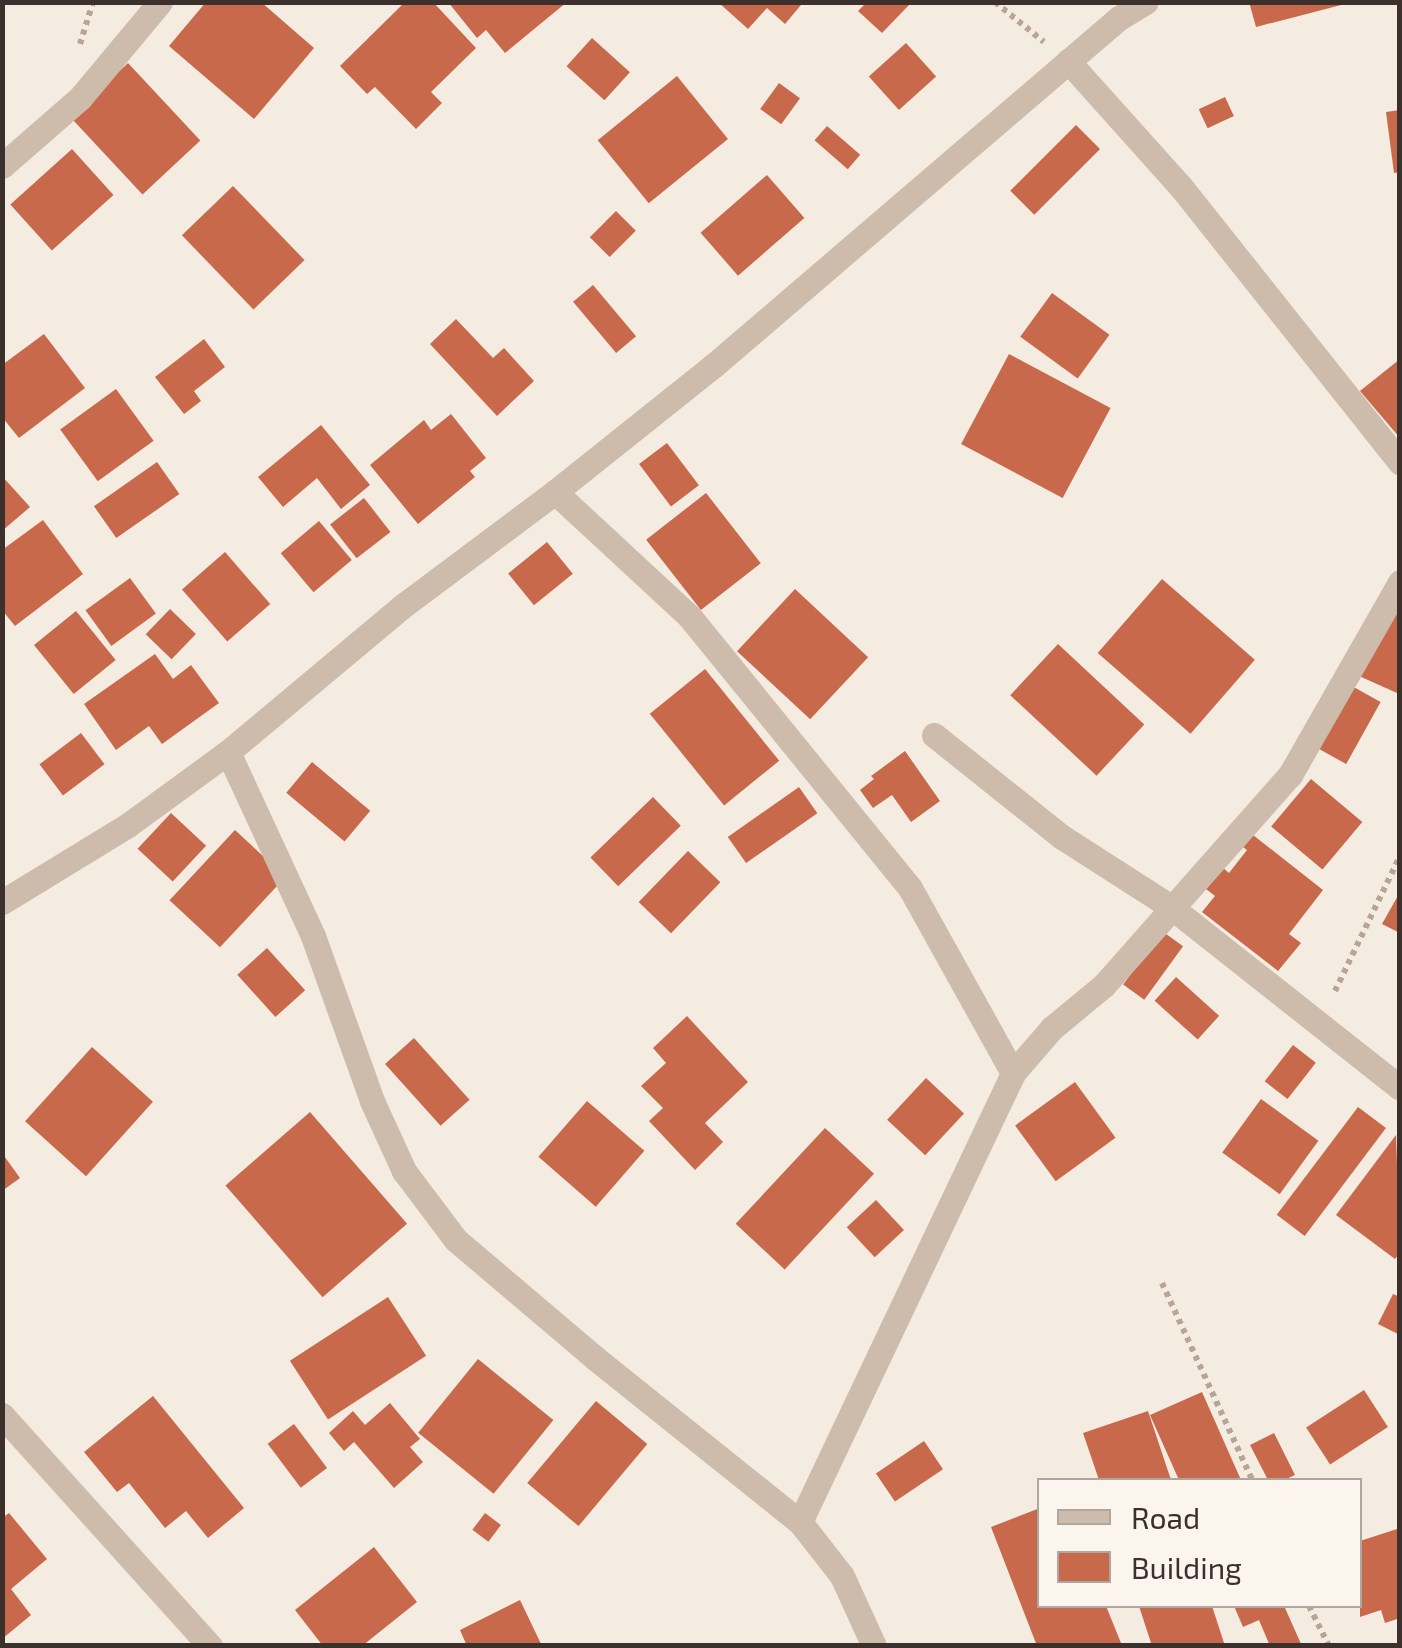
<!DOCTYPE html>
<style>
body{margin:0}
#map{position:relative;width:1402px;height:1648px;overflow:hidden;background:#f4ebe1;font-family:"Exo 2",sans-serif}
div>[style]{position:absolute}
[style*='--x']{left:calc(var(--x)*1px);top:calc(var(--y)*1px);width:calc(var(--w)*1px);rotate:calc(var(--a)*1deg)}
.building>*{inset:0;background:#c8694b;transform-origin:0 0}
.path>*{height:6px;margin-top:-3px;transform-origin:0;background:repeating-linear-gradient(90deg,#b9a596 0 5px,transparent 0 10px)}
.minor>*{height:25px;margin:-12.5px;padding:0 12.5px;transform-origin:12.5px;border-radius:12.5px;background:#cdbbac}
span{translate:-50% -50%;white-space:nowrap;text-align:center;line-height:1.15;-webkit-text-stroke:8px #fbf5ee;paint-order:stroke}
.frame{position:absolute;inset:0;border:5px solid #3b302b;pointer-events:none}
.legend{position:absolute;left:1037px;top:1478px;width:325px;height:130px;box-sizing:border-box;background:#fbf5ee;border:2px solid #aea6a0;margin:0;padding:12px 18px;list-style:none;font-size:30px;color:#3b302b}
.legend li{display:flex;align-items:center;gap:20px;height:50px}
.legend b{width:50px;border:2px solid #aea6a0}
</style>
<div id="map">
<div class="building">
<i style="clip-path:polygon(206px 2px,261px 2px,314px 48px,254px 119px,169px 46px)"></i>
<i style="clip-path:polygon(405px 2px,433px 2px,476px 48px,431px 92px,442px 103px,416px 129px,375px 87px,367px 94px,340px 66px)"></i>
<i style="clip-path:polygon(448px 2px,567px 2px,505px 53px,486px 30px,477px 38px)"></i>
<i style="clip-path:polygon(718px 2px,799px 2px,801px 5px,785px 24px,767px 8px,748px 29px)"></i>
<i style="clip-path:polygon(867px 2px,907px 2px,909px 5px,882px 33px,858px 11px)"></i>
<i style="clip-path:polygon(1249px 2px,1345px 2px,1345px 4px,1256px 27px)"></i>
<i style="left:592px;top:38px;width:51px;height:38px;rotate:42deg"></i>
<i style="left:906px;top:43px;width:45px;height:50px;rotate:48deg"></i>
<i style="left:128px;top:63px;width:106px;height:79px;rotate:47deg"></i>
<i style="left:677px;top:76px;width:81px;height:102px;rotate:51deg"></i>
<i style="left:779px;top:83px;width:26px;height:32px;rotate:36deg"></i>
<i style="left:1225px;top:97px;width:21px;height:29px;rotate:65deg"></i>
<i style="clip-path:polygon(1400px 110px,1400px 172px,1394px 173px,1386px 112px)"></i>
<i style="left:1076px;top:125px;width:34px;height:93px;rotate:45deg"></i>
<i style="left:827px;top:126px;width:44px;height:19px;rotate:41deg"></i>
<i style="left:72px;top:149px;width:62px;height:83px;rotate:48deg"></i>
<i style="left:767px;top:175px;width:57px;height:88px;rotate:49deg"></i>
<i style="left:233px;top:186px;width:103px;height:71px;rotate:46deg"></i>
<i style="left:616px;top:211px;width:28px;height:37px;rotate:45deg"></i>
<i style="left:593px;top:285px;width:67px;height:26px;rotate:50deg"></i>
<i style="left:1052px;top:293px;width:71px;height:54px;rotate:36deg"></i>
<i style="clip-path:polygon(456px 319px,493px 358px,504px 348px,534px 381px,497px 416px,430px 344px)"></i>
<i style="clip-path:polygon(44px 334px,85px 388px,19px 438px,2px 417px,2px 365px)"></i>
<i style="clip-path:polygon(204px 339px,225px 367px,194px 391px,201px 401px,184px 414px,155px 377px)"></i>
<i style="left:1009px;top:354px;width:115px;height:102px;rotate:28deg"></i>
<i style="clip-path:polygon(1400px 359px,1400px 438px,1360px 391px)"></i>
<i style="left:116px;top:389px;width:64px;height:69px;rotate:54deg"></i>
<i style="clip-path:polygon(451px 414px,486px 458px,470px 471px,475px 477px,418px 524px,370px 465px,424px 420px,431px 430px)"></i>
<i style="clip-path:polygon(321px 425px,370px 485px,341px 509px,317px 478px,283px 507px,258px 477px)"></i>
<i style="left:667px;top:443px;width:53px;height:35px;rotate:53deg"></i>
<i style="left:157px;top:462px;width:39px;height:77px;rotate:55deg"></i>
<i style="clip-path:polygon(2px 476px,30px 507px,2px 531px)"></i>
<i style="left:706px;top:493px;width:89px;height:76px;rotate:52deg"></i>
<i style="left:364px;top:498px;width:43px;height:43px;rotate:52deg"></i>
<i style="clip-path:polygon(43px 520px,83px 574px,15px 626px,2px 610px,2px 550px)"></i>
<i style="left:319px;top:521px;width:51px;height:50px;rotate:50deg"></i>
<i style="left:547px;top:542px;width:41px;height:50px;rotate:51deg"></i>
<i style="left:225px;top:552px;width:69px;height:57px;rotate:49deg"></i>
<i style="left:130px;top:578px;width:44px;height:55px;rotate:54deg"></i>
<i style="left:1162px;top:579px;width:123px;height:98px;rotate:41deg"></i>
<i style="left:795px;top:589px;width:100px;height:85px;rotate:43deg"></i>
<i style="clip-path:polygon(1400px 604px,1400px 688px,1397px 693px,1359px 676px)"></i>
<i style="left:170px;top:609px;width:36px;height:35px;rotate:44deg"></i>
<i style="left:76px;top:611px;width:63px;height:54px;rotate:51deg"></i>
<i style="left:1058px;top:644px;width:118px;height:70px;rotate:43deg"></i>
<i style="clip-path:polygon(155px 654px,173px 679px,191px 665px,219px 703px,162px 744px,149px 726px,116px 750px,84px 704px)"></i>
<i style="left:705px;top:669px;width:118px;height:71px;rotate:51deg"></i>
<i style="left:1350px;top:685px;width:35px;height:71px;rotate:29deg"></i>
<i style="left:81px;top:733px;width:39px;height:52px;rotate:53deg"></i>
<i style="clip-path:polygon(905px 751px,940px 801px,911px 822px,892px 795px,873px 808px,860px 790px,874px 779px,871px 776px)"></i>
<i style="left:312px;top:762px;width:76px;height:40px;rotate:40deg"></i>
<i style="left:1311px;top:779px;width:67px;height:62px;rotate:40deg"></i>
<i style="left:799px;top:787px;width:32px;height:87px;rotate:55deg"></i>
<i style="left:653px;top:797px;width:40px;height:87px;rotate:46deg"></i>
<i style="left:171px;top:813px;width:48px;height:49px;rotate:43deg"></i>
<i style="left:235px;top:830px;width:69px;height:96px;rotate:43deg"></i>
<i style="clip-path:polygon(1248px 831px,1323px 890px,1289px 934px,1301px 943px,1278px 971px,1202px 912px,1215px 896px,1206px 889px,1222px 867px,1229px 873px,1247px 850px,1239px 844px)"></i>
<i style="left:688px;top:851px;width:45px;height:71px;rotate:44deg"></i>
<i style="clip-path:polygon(1400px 892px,1400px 933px,1382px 924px)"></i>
<i style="left:1162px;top:931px;width:26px;height:66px;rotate:36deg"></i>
<i style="left:267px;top:948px;width:57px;height:40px;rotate:48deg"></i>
<i style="left:1176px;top:977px;width:58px;height:32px;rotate:42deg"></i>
<i style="clip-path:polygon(687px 1016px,748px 1082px,705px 1123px,723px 1142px,695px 1170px,649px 1121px,663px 1108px,641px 1086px,666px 1063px,653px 1048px)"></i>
<i style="left:414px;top:1038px;width:83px;height:39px;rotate:48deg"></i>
<i style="left:1293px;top:1045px;width:29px;height:46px;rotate:38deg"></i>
<i style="left:92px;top:1047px;width:82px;height:100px;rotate:42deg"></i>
<i style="left:926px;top:1078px;width:52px;height:57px;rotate:43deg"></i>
<i style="left:1075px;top:1082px;width:69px;height:74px;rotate:54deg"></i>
<i style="left:1261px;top:1099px;width:71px;height:66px;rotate:36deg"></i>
<i style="left:587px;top:1101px;width:76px;height:74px;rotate:41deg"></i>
<i style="left:1358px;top:1107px;width:35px;height:135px;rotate:37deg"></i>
<i style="left:310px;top:1112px;width:148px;height:112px;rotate:49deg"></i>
<i style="left:825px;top:1128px;width:67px;height:131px;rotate:43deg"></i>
<i style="clip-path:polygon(1396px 1135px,1400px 1253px,1395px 1259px,1336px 1215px)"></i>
<i style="clip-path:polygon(2px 1153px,20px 1178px,2px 1191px)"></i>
<i style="left:876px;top:1200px;width:41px;height:40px;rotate:47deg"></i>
<i style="clip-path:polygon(1393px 1294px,1400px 1297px,1400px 1335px,1378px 1324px)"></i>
<i style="left:388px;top:1297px;width:70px;height:117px;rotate:57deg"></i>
<i style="left:478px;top:1359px;width:97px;height:95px;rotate:39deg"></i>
<i style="left:1364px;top:1390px;width:44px;height:69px;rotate:57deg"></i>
<i style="clip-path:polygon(1202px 1392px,1241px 1480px,1179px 1480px,1150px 1415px)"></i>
<i style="clip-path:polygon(153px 1396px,244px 1508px,208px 1538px,186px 1511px,165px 1528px,129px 1483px,117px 1492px,84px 1452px)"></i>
<i style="left:596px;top:1401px;width:67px;height:107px;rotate:40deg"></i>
<i style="clip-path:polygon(390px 1403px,420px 1439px,410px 1447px,423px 1462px,394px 1488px,354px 1442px,344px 1451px,329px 1433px,353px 1411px,365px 1425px)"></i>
<i style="clip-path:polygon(1148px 1411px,1171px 1480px,1099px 1480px,1083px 1433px)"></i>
<i style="left:294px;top:1424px;width:55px;height:33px;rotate:53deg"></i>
<i style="clip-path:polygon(1274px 1433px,1295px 1475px,1284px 1480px,1268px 1480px,1250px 1445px)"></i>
<i style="left:924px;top:1441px;width:34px;height:58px;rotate:56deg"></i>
<i style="clip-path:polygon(1040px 1508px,1040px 1606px,1106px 1606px,1121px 1643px,1037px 1646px,991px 1527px)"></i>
<i style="clip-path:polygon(9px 1513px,47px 1559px,11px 1589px,31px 1615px,2px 1639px,2px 1518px)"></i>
<i style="left:485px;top:1513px;width:20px;height:21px;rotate:37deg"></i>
<i style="clip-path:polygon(1400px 1528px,1400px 1618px,1385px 1623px,1381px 1610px,1360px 1617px,1360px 1541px)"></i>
<i style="clip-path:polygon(374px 1547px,417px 1602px,362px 1646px,323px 1646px,295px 1610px)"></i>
<i style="clip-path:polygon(520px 1600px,542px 1646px,467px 1646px,460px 1630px)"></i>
<i style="clip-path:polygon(1139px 1606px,1212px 1606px,1225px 1646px,1152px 1646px)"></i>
<i style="clip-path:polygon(1234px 1606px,1291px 1606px,1285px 1608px,1302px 1646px,1270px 1646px,1259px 1620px,1243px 1627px)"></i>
</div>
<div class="path">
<i style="--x:995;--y:2;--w:63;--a:39.2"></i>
<i style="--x:80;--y:44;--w:44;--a:-72.8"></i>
<i style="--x:1335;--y:991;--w:150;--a:-64.3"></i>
<i style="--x:1162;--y:1283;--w:217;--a:65.4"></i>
<i style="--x:1309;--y:1606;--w:45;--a:63.4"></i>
</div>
<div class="minor">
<i style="--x:1068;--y:61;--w:169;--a:48.1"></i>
<i style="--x:1181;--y:187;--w:352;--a:51.5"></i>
<i style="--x:2;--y:166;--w:103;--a:-41.1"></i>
<i style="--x:80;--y:98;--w:125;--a:-50.2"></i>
<i style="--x:555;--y:492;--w:183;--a:42.8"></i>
<i style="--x:689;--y:616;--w:350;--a:50.9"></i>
<i style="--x:910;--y:888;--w:212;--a:60.9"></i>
<i style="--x:934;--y:735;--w:164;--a:38.6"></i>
<i style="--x:1062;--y:837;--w:130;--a:32.7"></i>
<i style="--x:1171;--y:907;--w:292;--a:38.3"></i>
<i style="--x:228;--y:752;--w:203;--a:65.2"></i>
<i style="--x:313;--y:936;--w:175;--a:70.3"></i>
<i style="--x:372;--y:1101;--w:77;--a:65.4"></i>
<i style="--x:404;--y:1171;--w:86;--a:53"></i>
<i style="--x:456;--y:1240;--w:182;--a:40.3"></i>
<i style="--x:595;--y:1358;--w:263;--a:38.7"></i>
<i style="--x:800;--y:1522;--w:68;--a:52.1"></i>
<i style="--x:842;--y:1576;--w:77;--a:65.4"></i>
<i style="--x:2;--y:902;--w:148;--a:-31.4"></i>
<i style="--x:128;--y:825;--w:124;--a:-36.1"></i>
<i style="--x:228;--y:752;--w:229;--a:-39.9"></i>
<i style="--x:404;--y:605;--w:189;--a:-36.8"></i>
<i style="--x:555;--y:492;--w:202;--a:-38.6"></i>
<i style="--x:713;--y:366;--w:535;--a:-40.6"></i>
<i style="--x:1119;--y:18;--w:31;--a:-31"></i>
<i style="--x:2;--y:1415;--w:311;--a:48"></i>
<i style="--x:800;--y:1522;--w:497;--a:-64.6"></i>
<i style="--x:1013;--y:1073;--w:60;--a:-49.1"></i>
<i style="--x:1052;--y:1028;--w:67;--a:-39.6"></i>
<i style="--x:1104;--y:985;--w:281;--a:-48.5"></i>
<i style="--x:1290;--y:775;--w:222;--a:-60.3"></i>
</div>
<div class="frame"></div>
<ul class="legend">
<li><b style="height:12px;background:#cdbbac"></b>Road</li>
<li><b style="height:28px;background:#c8694b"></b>Building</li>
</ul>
</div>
